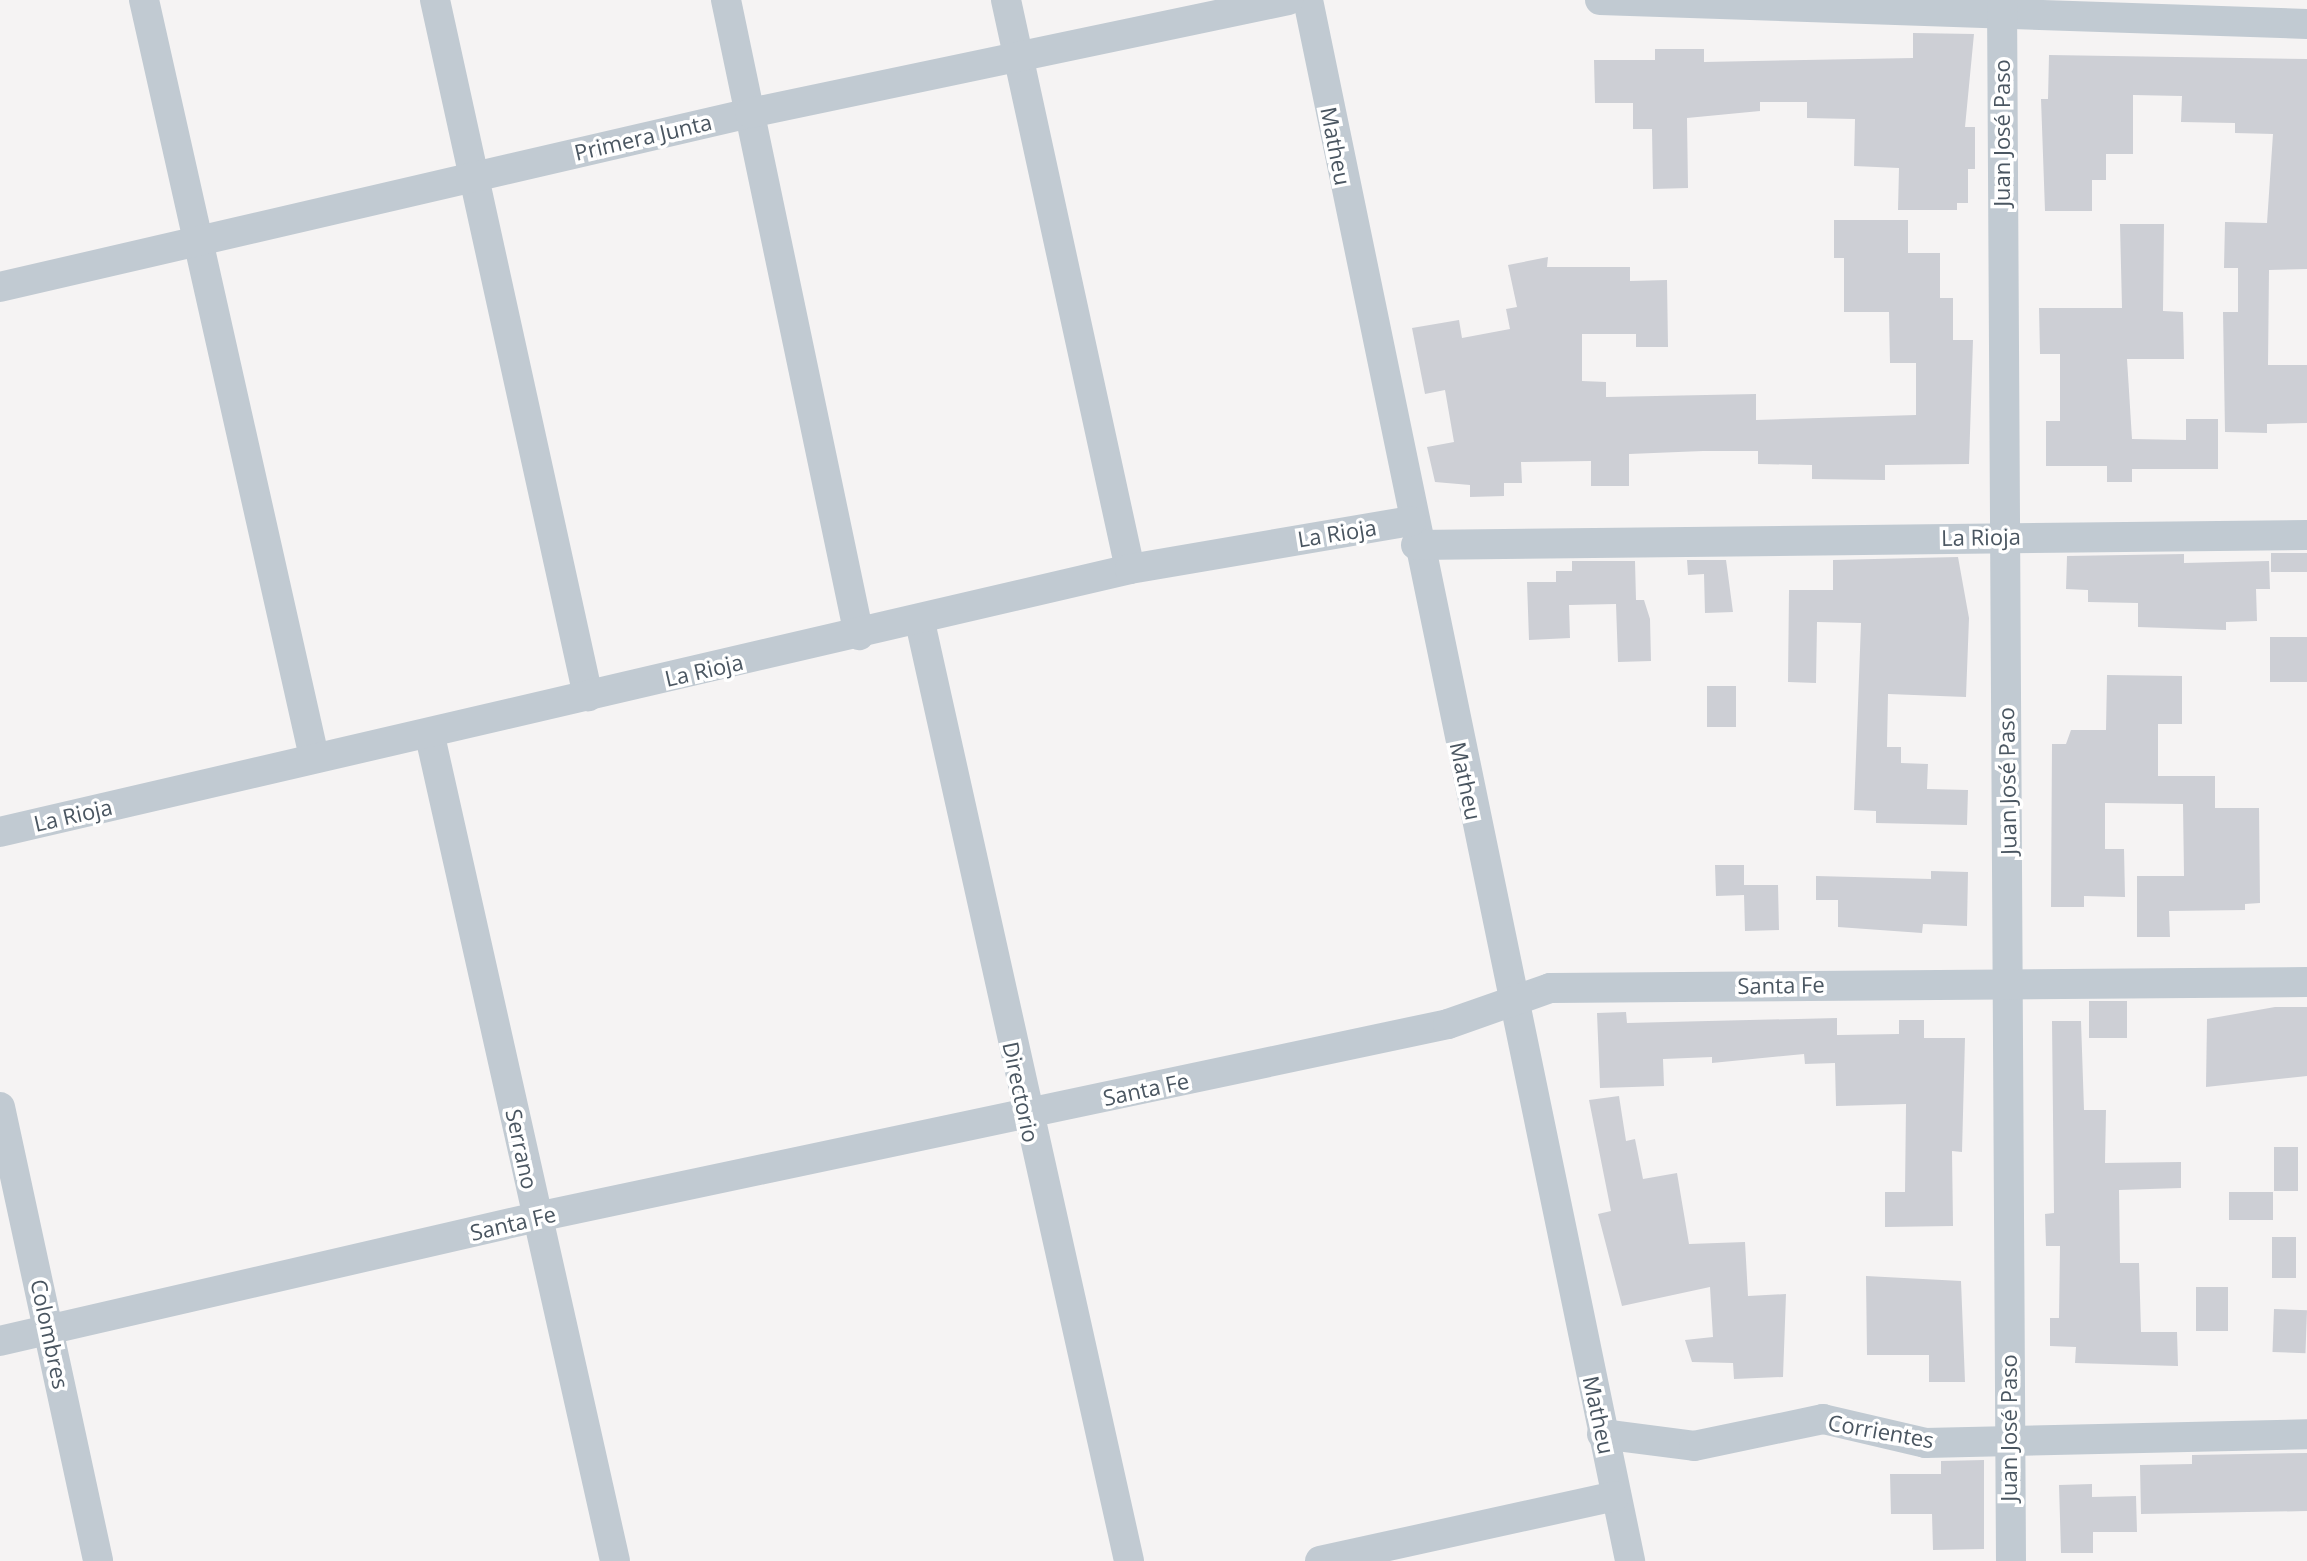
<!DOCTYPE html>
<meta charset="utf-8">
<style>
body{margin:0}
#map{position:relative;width:2307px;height:1561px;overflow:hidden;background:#f5f3f3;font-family:"Open Sans",sans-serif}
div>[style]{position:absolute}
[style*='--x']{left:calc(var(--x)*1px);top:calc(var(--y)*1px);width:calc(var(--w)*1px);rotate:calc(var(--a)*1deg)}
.building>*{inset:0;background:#cdcfd5;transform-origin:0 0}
.street>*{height:30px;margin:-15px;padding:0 15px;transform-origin:15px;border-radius:15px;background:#c1cad2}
span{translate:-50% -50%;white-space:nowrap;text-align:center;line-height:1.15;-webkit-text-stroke:7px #fff;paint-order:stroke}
.street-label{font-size:22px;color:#4a5661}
</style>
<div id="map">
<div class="building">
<i style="clip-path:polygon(1913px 33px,1974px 34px,1965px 127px,1975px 127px,1975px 169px,1968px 169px,1968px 203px,1957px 203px,1957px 210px,1898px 210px,1899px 168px,1854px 166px,1855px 119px,1807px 118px,1807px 102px,1760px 102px,1760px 111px,1687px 118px,1688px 188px,1653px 189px,1652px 129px,1633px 129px,1633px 103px,1595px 103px,1594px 60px,1655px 60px,1655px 49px,1704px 49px,1704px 62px,1913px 58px)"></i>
<i style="clip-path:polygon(2049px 55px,2307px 59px,2307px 269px,2269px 270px,2268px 365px,2307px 365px,2307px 423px,2267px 424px,2267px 433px,2225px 432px,2223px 312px,2238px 312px,2238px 268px,2224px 268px,2225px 222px,2267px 223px,2273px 134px,2235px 133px,2235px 123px,2181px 122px,2182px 96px,2133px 95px,2133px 154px,2106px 154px,2106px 180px,2092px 180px,2092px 211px,2045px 211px,2041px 99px,2048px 99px)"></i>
<i style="clip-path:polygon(1834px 220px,1908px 220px,1908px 253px,1940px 253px,1940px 298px,1953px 298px,1953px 340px,1973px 340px,1969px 464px,1885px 465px,1885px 480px,1812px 479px,1812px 465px,1758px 464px,1758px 451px,1703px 451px,1629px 454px,1629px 486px,1591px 486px,1591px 461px,1521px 462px,1522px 483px,1504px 483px,1504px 496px,1470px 497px,1470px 485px,1435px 482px,1427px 447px,1454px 442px,1445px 390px,1425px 394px,1412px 328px,1459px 320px,1462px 338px,1510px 329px,1506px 309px,1517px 307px,1508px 265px,1548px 257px,1547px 267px,1630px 267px,1630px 281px,1667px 280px,1668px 347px,1636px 347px,1636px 334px,1582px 334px,1582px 381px,1606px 382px,1606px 397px,1756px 394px,1756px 420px,1916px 415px,1916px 363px,1890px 363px,1889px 312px,1844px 312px,1844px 258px,1834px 258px)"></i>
<i style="clip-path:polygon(2120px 224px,2164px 224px,2163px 311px,2183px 312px,2184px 359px,2127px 359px,2132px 439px,2186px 440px,2186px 419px,2218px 419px,2218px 469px,2132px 469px,2132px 482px,2107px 482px,2107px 466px,2046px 466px,2046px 421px,2060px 421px,2060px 354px,2040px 354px,2039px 308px,2122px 308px)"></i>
<i style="left:2271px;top:553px;width:36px;height:19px"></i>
<i style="clip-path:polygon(2184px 554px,2184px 563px,2269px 561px,2270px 589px,2256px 589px,2257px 621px,2226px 622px,2226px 630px,2138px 627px,2138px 603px,2088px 602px,2088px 590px,2066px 589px,2067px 556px)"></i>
<i style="clip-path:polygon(1958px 557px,1969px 618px,1966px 697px,1888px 694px,1887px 747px,1901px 747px,1901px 763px,1928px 764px,1927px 789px,1968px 790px,1967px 825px,1876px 823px,1876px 811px,1854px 810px,1861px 623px,1817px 622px,1816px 683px,1788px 682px,1789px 590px,1833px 590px,1833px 560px)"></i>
<i style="clip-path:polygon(1687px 560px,1726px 560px,1733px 612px,1705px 613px,1704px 574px,1688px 575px)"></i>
<i style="clip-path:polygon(1572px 561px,1635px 561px,1636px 600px,1644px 600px,1650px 619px,1651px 661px,1618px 662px,1616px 604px,1569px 605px,1570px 638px,1529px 640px,1527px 582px,1556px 582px,1556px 571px,1572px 571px)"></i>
<i style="left:2307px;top:637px;width:45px;height:37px;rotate:90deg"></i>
<i style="clip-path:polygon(2107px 675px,2182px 676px,2182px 724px,2158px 724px,2158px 776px,2215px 776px,2215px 808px,2259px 808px,2260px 903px,2245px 904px,2245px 910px,2169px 911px,2170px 937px,2137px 937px,2137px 876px,2184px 876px,2183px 804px,2105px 803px,2105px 849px,2124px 849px,2125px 897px,2084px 896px,2084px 907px,2051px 907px,2052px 744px,2066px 744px,2071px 730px,2106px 730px)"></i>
<i style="left:1707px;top:686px;width:29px;height:41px"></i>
<i style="clip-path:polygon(1715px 865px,1744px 865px,1744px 894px,1744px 885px,1778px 885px,1779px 930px,1745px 931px,1744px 895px,1716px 896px)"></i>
<i style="clip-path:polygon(1931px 871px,1968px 872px,1967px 926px,1923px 924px,1922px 933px,1838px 927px,1838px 900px,1816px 900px,1816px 876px,1931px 879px)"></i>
<i style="left:2127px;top:1001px;width:37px;height:38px;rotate:90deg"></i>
<i style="clip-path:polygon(2275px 1007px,2307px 1007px,2307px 1076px,2206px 1087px,2207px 1019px)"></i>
<i style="clip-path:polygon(1626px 1012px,1627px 1023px,1837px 1018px,1837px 1035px,1899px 1034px,1899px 1020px,1924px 1020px,1924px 1038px,1965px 1038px,1962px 1152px,1952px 1151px,1953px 1226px,1885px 1227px,1885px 1192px,1905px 1192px,1906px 1104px,1836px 1106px,1835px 1063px,1805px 1064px,1804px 1054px,1712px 1063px,1712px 1057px,1663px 1059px,1664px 1086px,1600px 1088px,1597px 1013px)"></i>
<i style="clip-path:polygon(2052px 1021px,2081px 1021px,2084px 1110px,2106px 1110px,2105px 1163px,2181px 1162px,2181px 1188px,2119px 1190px,2120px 1263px,2139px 1263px,2141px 1332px,2177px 1332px,2178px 1366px,2075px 1363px,2076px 1347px,2050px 1346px,2050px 1318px,2059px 1318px,2060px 1246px,2046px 1246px,2045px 1214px,2054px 1213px)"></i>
<i style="clip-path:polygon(1619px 1096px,1626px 1141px,1635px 1139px,1643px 1179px,1677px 1173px,1689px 1244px,1745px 1242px,1748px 1296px,1786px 1294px,1783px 1377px,1734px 1379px,1733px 1363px,1692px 1362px,1685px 1340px,1713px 1337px,1710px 1287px,1622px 1306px,1598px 1214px,1611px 1211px,1589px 1100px)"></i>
<i style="left:2274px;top:1147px;width:24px;height:44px"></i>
<i style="left:2229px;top:1192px;width:44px;height:28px"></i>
<i style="left:2272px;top:1237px;width:24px;height:41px"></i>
<i style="clip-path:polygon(1866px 1276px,1961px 1281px,1965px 1382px,1929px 1382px,1929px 1355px,1867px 1355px)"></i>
<i style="left:2196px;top:1287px;width:32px;height:44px"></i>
<i style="left:2274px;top:1309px;width:33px;height:43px;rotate:2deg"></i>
<i style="clip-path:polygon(2307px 1453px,2307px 1511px,2141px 1514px,2140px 1465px,2192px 1464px,2192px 1455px)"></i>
<i style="clip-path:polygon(1984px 1460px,1984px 1549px,1933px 1550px,1932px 1514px,1891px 1514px,1890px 1474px,1941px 1474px,1941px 1461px)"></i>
<i style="clip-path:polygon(2092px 1484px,2092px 1497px,2136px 1496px,2137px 1532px,2093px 1532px,2093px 1553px,2061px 1553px,2059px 1485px)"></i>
</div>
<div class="street">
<i style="--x:144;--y:0;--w:776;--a:77.34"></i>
<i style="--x:435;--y:0;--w:713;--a:77.6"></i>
<i style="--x:726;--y:0;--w:649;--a:78.17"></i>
<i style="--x:1006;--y:0;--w:582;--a:77.71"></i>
<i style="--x:1308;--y:0;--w:1594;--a:78.34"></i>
<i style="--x:1600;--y:0;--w:707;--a:1.94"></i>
<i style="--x:2002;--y:0;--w:1561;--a:89.67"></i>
<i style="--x:0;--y:287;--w:770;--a:-13.06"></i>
<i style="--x:750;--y:113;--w:550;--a:-11.86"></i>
<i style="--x:1416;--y:545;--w:891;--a:-0.64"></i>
<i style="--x:920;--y:622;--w:962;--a:77.45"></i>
<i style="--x:430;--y:736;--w:845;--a:77.36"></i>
<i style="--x:0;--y:832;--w:1160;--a:-13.1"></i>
<i style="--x:1130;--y:569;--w:285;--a:-9.7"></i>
<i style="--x:0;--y:1107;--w:464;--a:77.8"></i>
<i style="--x:0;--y:1341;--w:551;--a:-13"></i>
<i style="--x:537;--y:1217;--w:931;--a:-11.96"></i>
<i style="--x:1448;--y:1024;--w:108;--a:-19.4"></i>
<i style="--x:1550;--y:988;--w:757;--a:-0.45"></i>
<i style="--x:1602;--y:1434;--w:93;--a:7.4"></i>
<i style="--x:1694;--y:1446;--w:132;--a:-11.8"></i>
<i style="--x:1823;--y:1419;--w:105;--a:13.2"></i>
<i style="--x:1925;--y:1443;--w:382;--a:-1.3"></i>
<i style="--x:1320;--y:1561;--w:302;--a:-12.4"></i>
</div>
<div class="street-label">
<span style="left:2002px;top:133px;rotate:-90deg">Juan José Paso</span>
<span style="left:643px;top:137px;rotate:-13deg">Primera Junta</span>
<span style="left:1336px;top:146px;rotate:79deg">Matheu</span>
<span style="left:1337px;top:533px;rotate:-9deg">La Rioja</span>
<span style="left:1981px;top:537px;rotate:-1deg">La Rioja</span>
<span style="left:704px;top:670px;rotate:-13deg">La Rioja</span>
<span style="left:1466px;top:781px;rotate:78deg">Matheu</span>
<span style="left:2007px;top:781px;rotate:-91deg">Juan José Paso</span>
<span style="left:73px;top:815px;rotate:-13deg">La Rioja</span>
<span style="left:1781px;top:985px;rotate:-1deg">Santa Fe</span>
<span style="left:1146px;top:1089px;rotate:-12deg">Santa Fe</span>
<span style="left:1021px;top:1092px;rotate:78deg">Directorio</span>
<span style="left:522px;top:1149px;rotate:78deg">Serrano</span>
<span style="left:513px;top:1223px;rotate:-13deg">Santa Fe</span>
<span style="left:50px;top:1334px;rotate:78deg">Colombres</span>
<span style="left:1599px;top:1415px;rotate:78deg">Matheu</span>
<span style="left:2009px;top:1428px;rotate:-90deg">Juan José Paso</span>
<span style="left:1881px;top:1431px;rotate:10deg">Corrientes</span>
</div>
</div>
